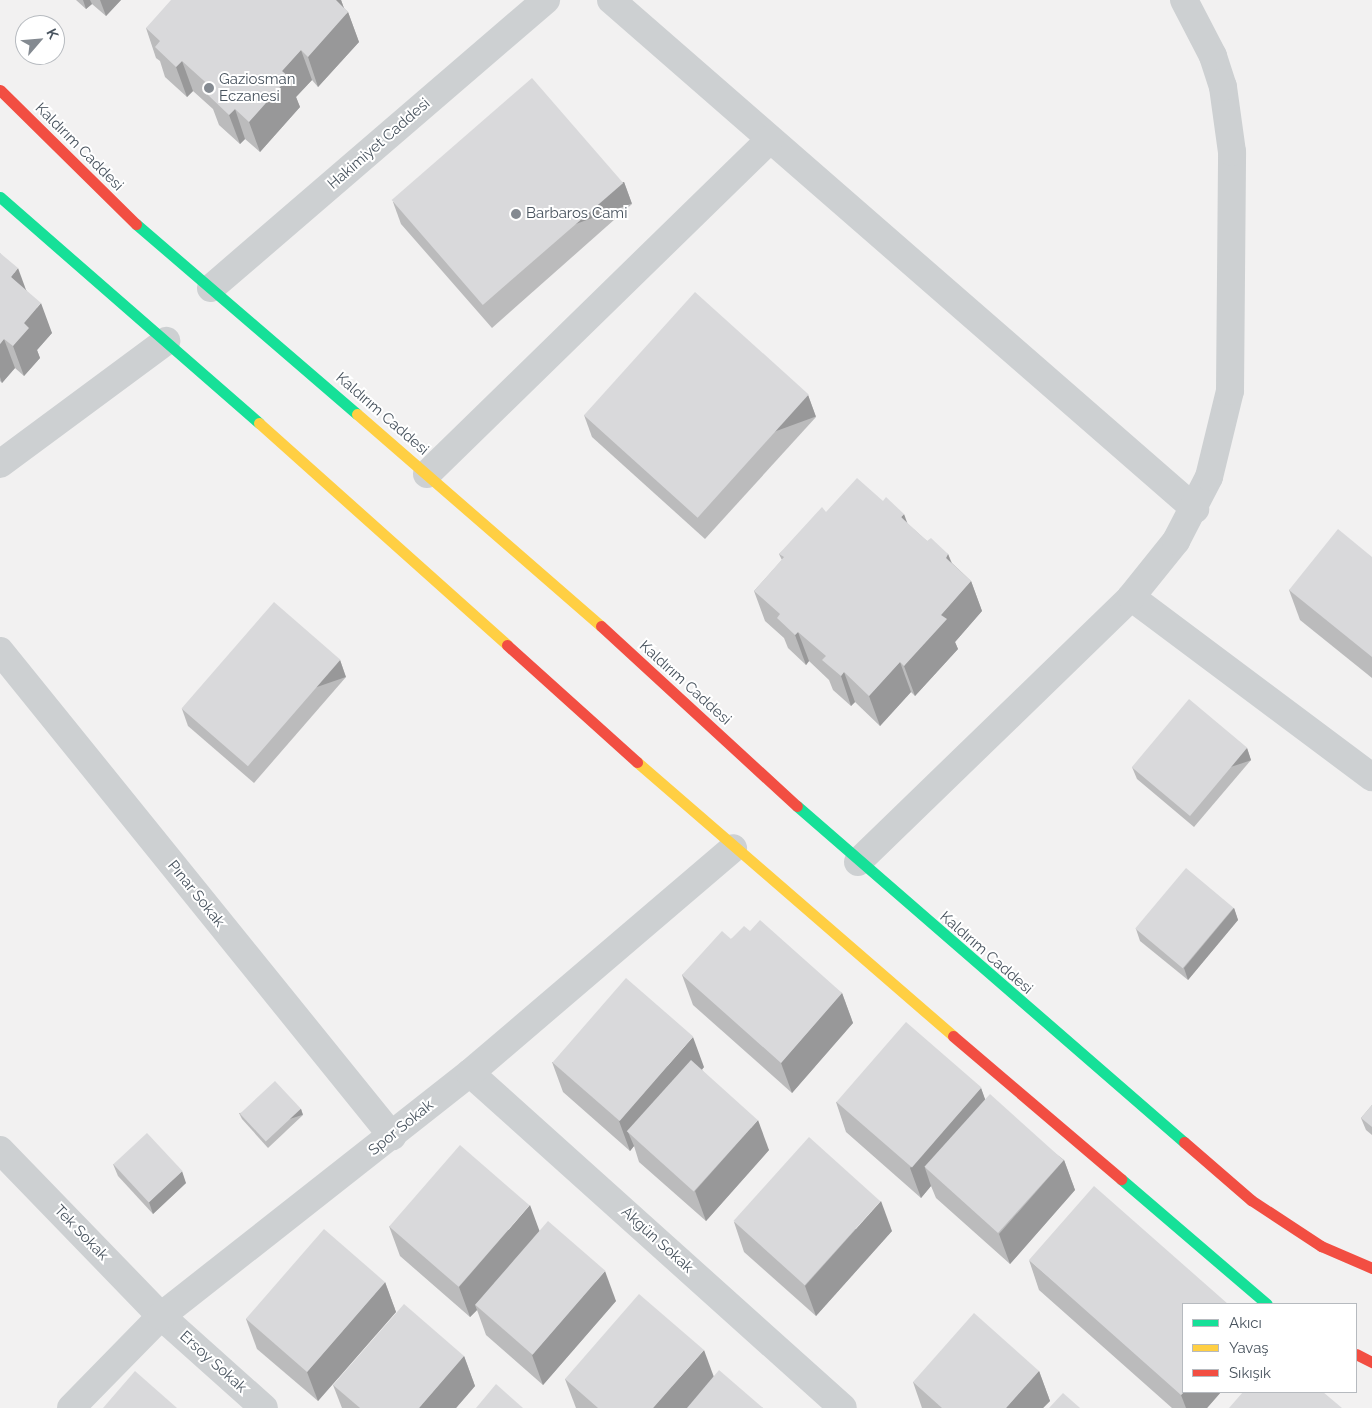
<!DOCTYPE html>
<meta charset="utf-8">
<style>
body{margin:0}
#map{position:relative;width:1372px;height:1408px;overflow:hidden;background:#f2f1f1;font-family:Raleway,sans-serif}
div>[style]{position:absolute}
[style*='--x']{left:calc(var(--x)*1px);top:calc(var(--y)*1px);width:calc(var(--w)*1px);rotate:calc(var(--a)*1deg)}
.street>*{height:28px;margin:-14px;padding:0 14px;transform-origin:14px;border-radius:14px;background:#cdd0d2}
.fast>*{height:11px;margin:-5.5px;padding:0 5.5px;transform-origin:5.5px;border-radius:5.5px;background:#16e098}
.slow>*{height:11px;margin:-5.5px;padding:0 5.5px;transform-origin:5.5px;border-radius:5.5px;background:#ffcf43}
.jam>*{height:11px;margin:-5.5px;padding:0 5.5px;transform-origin:5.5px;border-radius:5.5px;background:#f24e42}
.wall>*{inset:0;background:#bbbbbc}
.shaded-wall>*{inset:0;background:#989899;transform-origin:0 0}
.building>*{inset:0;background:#d9d9db;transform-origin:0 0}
.dots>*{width:14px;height:14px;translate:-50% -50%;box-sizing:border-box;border:2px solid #fff;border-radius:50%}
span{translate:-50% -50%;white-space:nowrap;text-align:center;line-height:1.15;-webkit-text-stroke:4px #fff;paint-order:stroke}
.poi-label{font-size:15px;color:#48535e}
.left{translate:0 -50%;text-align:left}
.street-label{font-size:15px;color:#48535e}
.legend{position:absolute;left:1182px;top:1303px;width:175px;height:90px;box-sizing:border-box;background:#fff;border:1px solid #b6babf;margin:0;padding:6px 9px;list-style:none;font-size:15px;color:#48535e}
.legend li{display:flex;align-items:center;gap:10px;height:25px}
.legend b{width:25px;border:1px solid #b6babf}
.north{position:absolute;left:15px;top:15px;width:50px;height:50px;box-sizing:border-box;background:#fff;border:1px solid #b6babf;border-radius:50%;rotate:63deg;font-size:14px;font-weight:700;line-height:20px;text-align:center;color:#48535e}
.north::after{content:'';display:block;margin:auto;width:18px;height:22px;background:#848a91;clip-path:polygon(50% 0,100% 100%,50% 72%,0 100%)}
</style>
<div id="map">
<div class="street">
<i style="--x:611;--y:0;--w:775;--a:41.07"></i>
<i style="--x:211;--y:288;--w:442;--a:-40.7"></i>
<i style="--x:0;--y:464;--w:207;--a:-36.5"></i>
<i style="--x:427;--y:474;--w:479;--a:-44.3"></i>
<i style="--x:1131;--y:597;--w:301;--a:36.8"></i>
<i style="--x:0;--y:651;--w:624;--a:51.05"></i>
<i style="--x:858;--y:862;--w:380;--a:-44.1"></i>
<i style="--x:1131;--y:597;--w:72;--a:-51.2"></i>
<i style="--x:1176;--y:541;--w:72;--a:-62.7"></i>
<i style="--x:1209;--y:477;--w:89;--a:-76.3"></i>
<i style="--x:1230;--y:391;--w:239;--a:-89.5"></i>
<i style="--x:1232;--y:152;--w:66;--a:-97.9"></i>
<i style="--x:1223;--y:87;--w:33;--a:-108"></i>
<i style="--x:1213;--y:56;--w:63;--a:-117.4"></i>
<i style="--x:470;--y:1073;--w:501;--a:41.93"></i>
<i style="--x:0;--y:1150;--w:231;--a:45.9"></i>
<i style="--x:161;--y:1316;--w:138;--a:41.8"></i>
<i style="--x:71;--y:1408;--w:129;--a:-45.6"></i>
<i style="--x:161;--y:1316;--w:393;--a:-38.2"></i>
<i style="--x:470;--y:1073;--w:346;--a:-40.5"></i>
</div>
<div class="fast">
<i style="--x:0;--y:197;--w:344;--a:41.1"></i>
<i style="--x:136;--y:224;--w:291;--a:40.7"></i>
<i style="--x:797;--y:806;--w:513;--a:40.97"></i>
<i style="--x:1121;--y:1179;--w:192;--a:40.6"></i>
</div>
<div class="slow">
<i style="--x:357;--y:414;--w:323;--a:41"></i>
<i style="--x:259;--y:423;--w:333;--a:41.8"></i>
<i style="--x:637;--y:762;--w:418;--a:40.9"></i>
</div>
<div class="jam">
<i style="--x:0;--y:90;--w:191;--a:44.6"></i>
<i style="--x:601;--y:626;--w:266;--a:42.6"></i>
<i style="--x:507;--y:645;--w:175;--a:42"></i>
<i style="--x:953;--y:1036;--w:221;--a:40.4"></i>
<i style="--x:1184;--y:1142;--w:89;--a:40.9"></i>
<i style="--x:1251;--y:1200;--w:84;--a:33.3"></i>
<i style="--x:1321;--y:1246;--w:56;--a:23.3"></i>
<i style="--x:1356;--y:1354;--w:18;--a:27"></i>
</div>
<div class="wall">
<i style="clip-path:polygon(76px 0,121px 0,106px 16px,92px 4px,86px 9px)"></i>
<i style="clip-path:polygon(341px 0,344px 8px,348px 12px,359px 42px,318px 87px,312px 80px,296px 97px,300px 107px,260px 152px,245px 139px,240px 144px,219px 125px,213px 109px,193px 91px,187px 97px,165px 77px,160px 61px,156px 58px,146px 28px)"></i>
<i style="clip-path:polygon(624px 182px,632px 204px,492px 328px,401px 224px,393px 202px)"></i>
<i style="clip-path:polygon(0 253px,26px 290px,52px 333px,37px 350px,40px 358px,24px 376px,15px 368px,2px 383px,0 381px)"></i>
<i style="clip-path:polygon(808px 395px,816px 417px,705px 539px,592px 437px,584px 415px)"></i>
<i style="clip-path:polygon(826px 512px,908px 524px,927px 541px,948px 554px,952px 563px,971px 581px,982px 611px,955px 642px,958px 649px,915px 696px,911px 692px,880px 726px,855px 702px,851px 706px,833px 690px,829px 680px,809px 661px,806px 665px,788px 648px,784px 638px,765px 621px,754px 591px,782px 560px,779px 554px)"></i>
<i style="clip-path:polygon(1372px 557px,1372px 678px,1300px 620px,1289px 590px)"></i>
<i style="clip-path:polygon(340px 660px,346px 677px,254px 783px,188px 726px,182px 709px)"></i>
<i style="clip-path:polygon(1247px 748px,1251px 760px,1194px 827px,1137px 779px,1132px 767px)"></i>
<i style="clip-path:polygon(1234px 908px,1238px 920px,1188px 980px,1140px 941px,1136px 929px)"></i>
<i style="clip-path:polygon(750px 931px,842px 993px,853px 1023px,792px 1093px,693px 1005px,682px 975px,731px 939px)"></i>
<i style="clip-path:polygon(552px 1062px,704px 1067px,702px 1070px,769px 1150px,706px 1221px,639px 1162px,634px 1146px,630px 1151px,563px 1092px)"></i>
<i style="clip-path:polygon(981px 1088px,985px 1100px,1064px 1160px,1075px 1190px,1010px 1264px,936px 1198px,931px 1186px,921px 1198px,846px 1132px,836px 1102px)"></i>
<i style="clip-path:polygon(1372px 1105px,1372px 1135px,1366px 1130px,1361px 1118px)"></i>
<i style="clip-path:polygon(301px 1109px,303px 1115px,268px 1148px,242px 1119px,239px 1113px)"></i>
<i style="clip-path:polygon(113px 1164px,186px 1183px,153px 1214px,118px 1176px)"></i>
<i style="clip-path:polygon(734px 1222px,892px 1231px,816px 1316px,744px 1252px)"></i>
<i style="clip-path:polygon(389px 1226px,539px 1231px,616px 1301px,543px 1385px,486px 1335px,477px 1310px,470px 1317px,400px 1256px)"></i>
<i style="clip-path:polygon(1029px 1260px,1183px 1392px,1221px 1392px,1207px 1408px,1172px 1408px,1039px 1290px)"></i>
<i style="clip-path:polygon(385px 1282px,396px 1312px,318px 1401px,257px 1349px,246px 1319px)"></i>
<i style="clip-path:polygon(464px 1356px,475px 1386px,456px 1408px,342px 1408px,333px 1385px)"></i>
<i style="clip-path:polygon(1039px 1371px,1050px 1401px,1043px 1408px,922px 1408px,913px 1382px)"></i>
<i style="clip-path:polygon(713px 1377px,763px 1408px,576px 1408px,565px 1379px)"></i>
</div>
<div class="shaded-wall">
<i style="clip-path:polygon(83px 0,90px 0,92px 4px,86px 9px)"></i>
<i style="clip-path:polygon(100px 0,121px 0,106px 16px)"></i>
<i style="clip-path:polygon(335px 0,341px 0,346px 14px,348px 12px,359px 42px,318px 87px,308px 57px)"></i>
<i style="clip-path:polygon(301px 50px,312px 80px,296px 97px,300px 107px,260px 152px,249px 122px,282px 71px)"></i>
<i style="clip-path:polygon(182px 61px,193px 91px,187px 97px,176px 67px)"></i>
<i style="clip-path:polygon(235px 109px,245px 139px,240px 144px,229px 115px)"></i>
<i style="left:624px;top:182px;width:23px;height:187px;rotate:70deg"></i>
<i style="clip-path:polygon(18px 268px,29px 298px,11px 277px)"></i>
<i style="clip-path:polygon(41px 303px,52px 333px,37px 350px,40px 358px,24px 376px,13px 346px,24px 323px)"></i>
<i style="clip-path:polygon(4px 339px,15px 368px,2px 383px,0 377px,0 344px)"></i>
<i style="left:808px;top:395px;width:23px;height:165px;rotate:70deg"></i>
<i style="clip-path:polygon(904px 514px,915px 544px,901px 517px)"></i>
<i style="clip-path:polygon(948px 554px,959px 584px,946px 558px)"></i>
<i style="clip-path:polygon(971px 581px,982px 611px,955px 642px,958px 649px,915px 696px,904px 666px,941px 615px)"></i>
<i style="clip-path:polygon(798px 632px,809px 661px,806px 665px,795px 635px)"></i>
<i style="left:340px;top:660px;width:18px;height:140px;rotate:71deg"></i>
<i style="clip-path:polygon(900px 662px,911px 692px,880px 726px,869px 696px)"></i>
<i style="clip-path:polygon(844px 672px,855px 702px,851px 706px,841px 676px)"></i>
<i style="left:1247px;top:748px;width:13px;height:88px;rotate:72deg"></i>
<i style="clip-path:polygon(1234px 908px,1238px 920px,1188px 980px,1184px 968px)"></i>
<i style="clip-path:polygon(842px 993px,853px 1023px,792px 1093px,781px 1063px)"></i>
<i style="clip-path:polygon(693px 1037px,704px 1067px,638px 1141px,628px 1132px,634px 1146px,630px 1151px,619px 1121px)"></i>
<i style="clip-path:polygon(981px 1088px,992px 1118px,925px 1168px,931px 1186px,921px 1198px,910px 1168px)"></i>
<i style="left:301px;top:1109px;width:6px;height:48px;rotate:72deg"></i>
<i style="clip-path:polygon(758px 1120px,769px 1150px,706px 1221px,695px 1191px)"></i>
<i style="clip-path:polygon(1064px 1160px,1075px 1190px,1010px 1264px,999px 1234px)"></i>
<i style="clip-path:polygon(182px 1171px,186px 1183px,153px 1214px,149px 1202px)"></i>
<i style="clip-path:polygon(881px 1201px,892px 1231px,816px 1316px,805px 1286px)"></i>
<i style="clip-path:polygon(530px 1205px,541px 1235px,475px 1305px,477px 1310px,470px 1317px,459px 1287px)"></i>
<i style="clip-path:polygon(605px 1271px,616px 1301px,543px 1385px,532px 1355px)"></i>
<i style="clip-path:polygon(385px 1282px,396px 1312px,318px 1401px,307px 1372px)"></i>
<i style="clip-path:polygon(704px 1350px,715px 1380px,690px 1408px,653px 1408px)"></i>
<i style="clip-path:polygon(464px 1356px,475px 1386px,456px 1408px,419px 1408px)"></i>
<i style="clip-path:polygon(1039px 1371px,1050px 1401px,1043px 1408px,1006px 1408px)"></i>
<i style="clip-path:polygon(1184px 1392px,1221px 1392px,1207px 1408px,1186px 1408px,1181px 1395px)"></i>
</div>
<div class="building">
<i style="clip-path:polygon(171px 0,336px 0,348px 12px,308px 57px,301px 50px,282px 71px,289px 77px,249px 122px,235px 109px,229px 115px,208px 95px,213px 89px,182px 61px,176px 67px,155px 47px,160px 41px,146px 28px)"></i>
<i style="left:532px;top:78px;width:139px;height:186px;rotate:49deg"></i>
<i style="clip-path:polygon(0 253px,18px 268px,11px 277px,41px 303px,24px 323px,29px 328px,13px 346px,4px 339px,0 344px)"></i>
<i style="left:695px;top:292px;width:153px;height:166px;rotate:42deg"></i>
<i style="clip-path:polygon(857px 478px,883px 501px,886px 497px,904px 514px,901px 517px,927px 541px,931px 538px,948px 554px,946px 558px,971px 581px,941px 615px,947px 619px,904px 666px,900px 662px,869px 696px,844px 672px,841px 676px,822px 660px,826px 656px,798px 632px,795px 635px,777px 618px,780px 614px,754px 591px,784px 557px,779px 554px,822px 507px,826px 512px)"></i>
<i style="clip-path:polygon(1338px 529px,1372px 557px,1372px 657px,1289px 590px)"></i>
<i style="left:274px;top:602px;width:88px;height:141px;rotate:41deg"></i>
<i style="left:1189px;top:699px;width:76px;height:89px;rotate:40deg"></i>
<i style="left:1186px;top:868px;width:62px;height:79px;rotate:40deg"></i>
<i style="clip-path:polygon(760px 920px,842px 993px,781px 1063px,682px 975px,722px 931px,731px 939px,744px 926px,750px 931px)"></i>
<i style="left:626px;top:978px;width:89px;height:112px;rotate:41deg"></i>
<i style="left:906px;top:1022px;width:100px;height:106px;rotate:41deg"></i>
<i style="left:691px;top:1060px;width:90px;height:96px;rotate:42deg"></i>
<i style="left:275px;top:1081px;width:38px;height:48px;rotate:47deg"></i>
<i style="left:990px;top:1094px;width:99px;height:98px;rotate:42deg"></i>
<i style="clip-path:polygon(1372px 1105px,1372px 1127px,1361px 1118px)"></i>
<i style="left:147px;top:1133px;width:52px;height:46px;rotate:47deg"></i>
<i style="left:809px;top:1137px;width:96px;height:113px;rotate:42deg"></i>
<i style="left:460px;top:1145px;width:92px;height:108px;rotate:41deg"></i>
<i style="clip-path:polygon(1094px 1186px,1228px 1304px,1183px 1304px,1183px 1392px,1184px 1392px,1181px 1395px,1029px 1260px)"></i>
<i style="left:548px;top:1221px;width:76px;height:111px;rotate:41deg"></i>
<i style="left:324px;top:1229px;width:81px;height:119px;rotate:41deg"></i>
<i style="clip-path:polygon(639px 1294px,704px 1350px,653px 1408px,598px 1408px,565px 1379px)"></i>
<i style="clip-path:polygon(404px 1304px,464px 1356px,419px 1408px,360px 1408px,333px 1385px)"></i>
<i style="clip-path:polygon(974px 1313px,1039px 1371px,1006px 1408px,942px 1408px,913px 1382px)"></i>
<i style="clip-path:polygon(719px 1370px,763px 1408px,687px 1408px)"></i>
<i style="clip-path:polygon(135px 1371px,177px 1408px,103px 1408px)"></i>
<i style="clip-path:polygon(496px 1384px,523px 1408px,476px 1408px)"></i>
<i style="clip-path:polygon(1243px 1392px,1323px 1392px,1342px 1408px,1229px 1408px)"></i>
<i style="clip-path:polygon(1063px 1393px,1080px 1408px,1049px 1408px)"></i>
</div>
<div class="dots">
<i style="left:209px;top:88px;background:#848a91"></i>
<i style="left:516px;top:214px;background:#848a91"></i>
</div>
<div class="poi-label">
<span class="left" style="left:219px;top:88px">Gaziosman<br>Eczanesi</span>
<span class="left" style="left:526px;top:214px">Barbaros Cami</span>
</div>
<div class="street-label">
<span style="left:379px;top:144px;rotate:-41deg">Hakimiyet Caddesi</span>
<span style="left:79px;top:147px;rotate:45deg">Kaldırım Caddesi</span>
<span style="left:382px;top:414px;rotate:41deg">Kaldırım Caddesi</span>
<span style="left:685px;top:683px;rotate:42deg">Kaldırım Caddesi</span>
<span style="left:196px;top:894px;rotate:51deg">Pınar Sokak</span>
<span style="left:986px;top:953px;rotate:41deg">Kaldırım Caddesi</span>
<span style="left:401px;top:1128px;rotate:-39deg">Spor Sokak</span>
<span style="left:81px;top:1233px;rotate:46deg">Tek Sokak</span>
<span style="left:657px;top:1240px;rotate:42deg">Akgün Sokak</span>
<span style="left:213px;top:1362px;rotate:42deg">Ersoy Sokak</span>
</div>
<ul class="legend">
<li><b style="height:6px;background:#16e098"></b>Akıcı</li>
<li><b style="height:6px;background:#ffcf43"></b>Yavaş</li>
<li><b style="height:6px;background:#f24e42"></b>Sıkışık</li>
</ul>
<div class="north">K</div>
</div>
